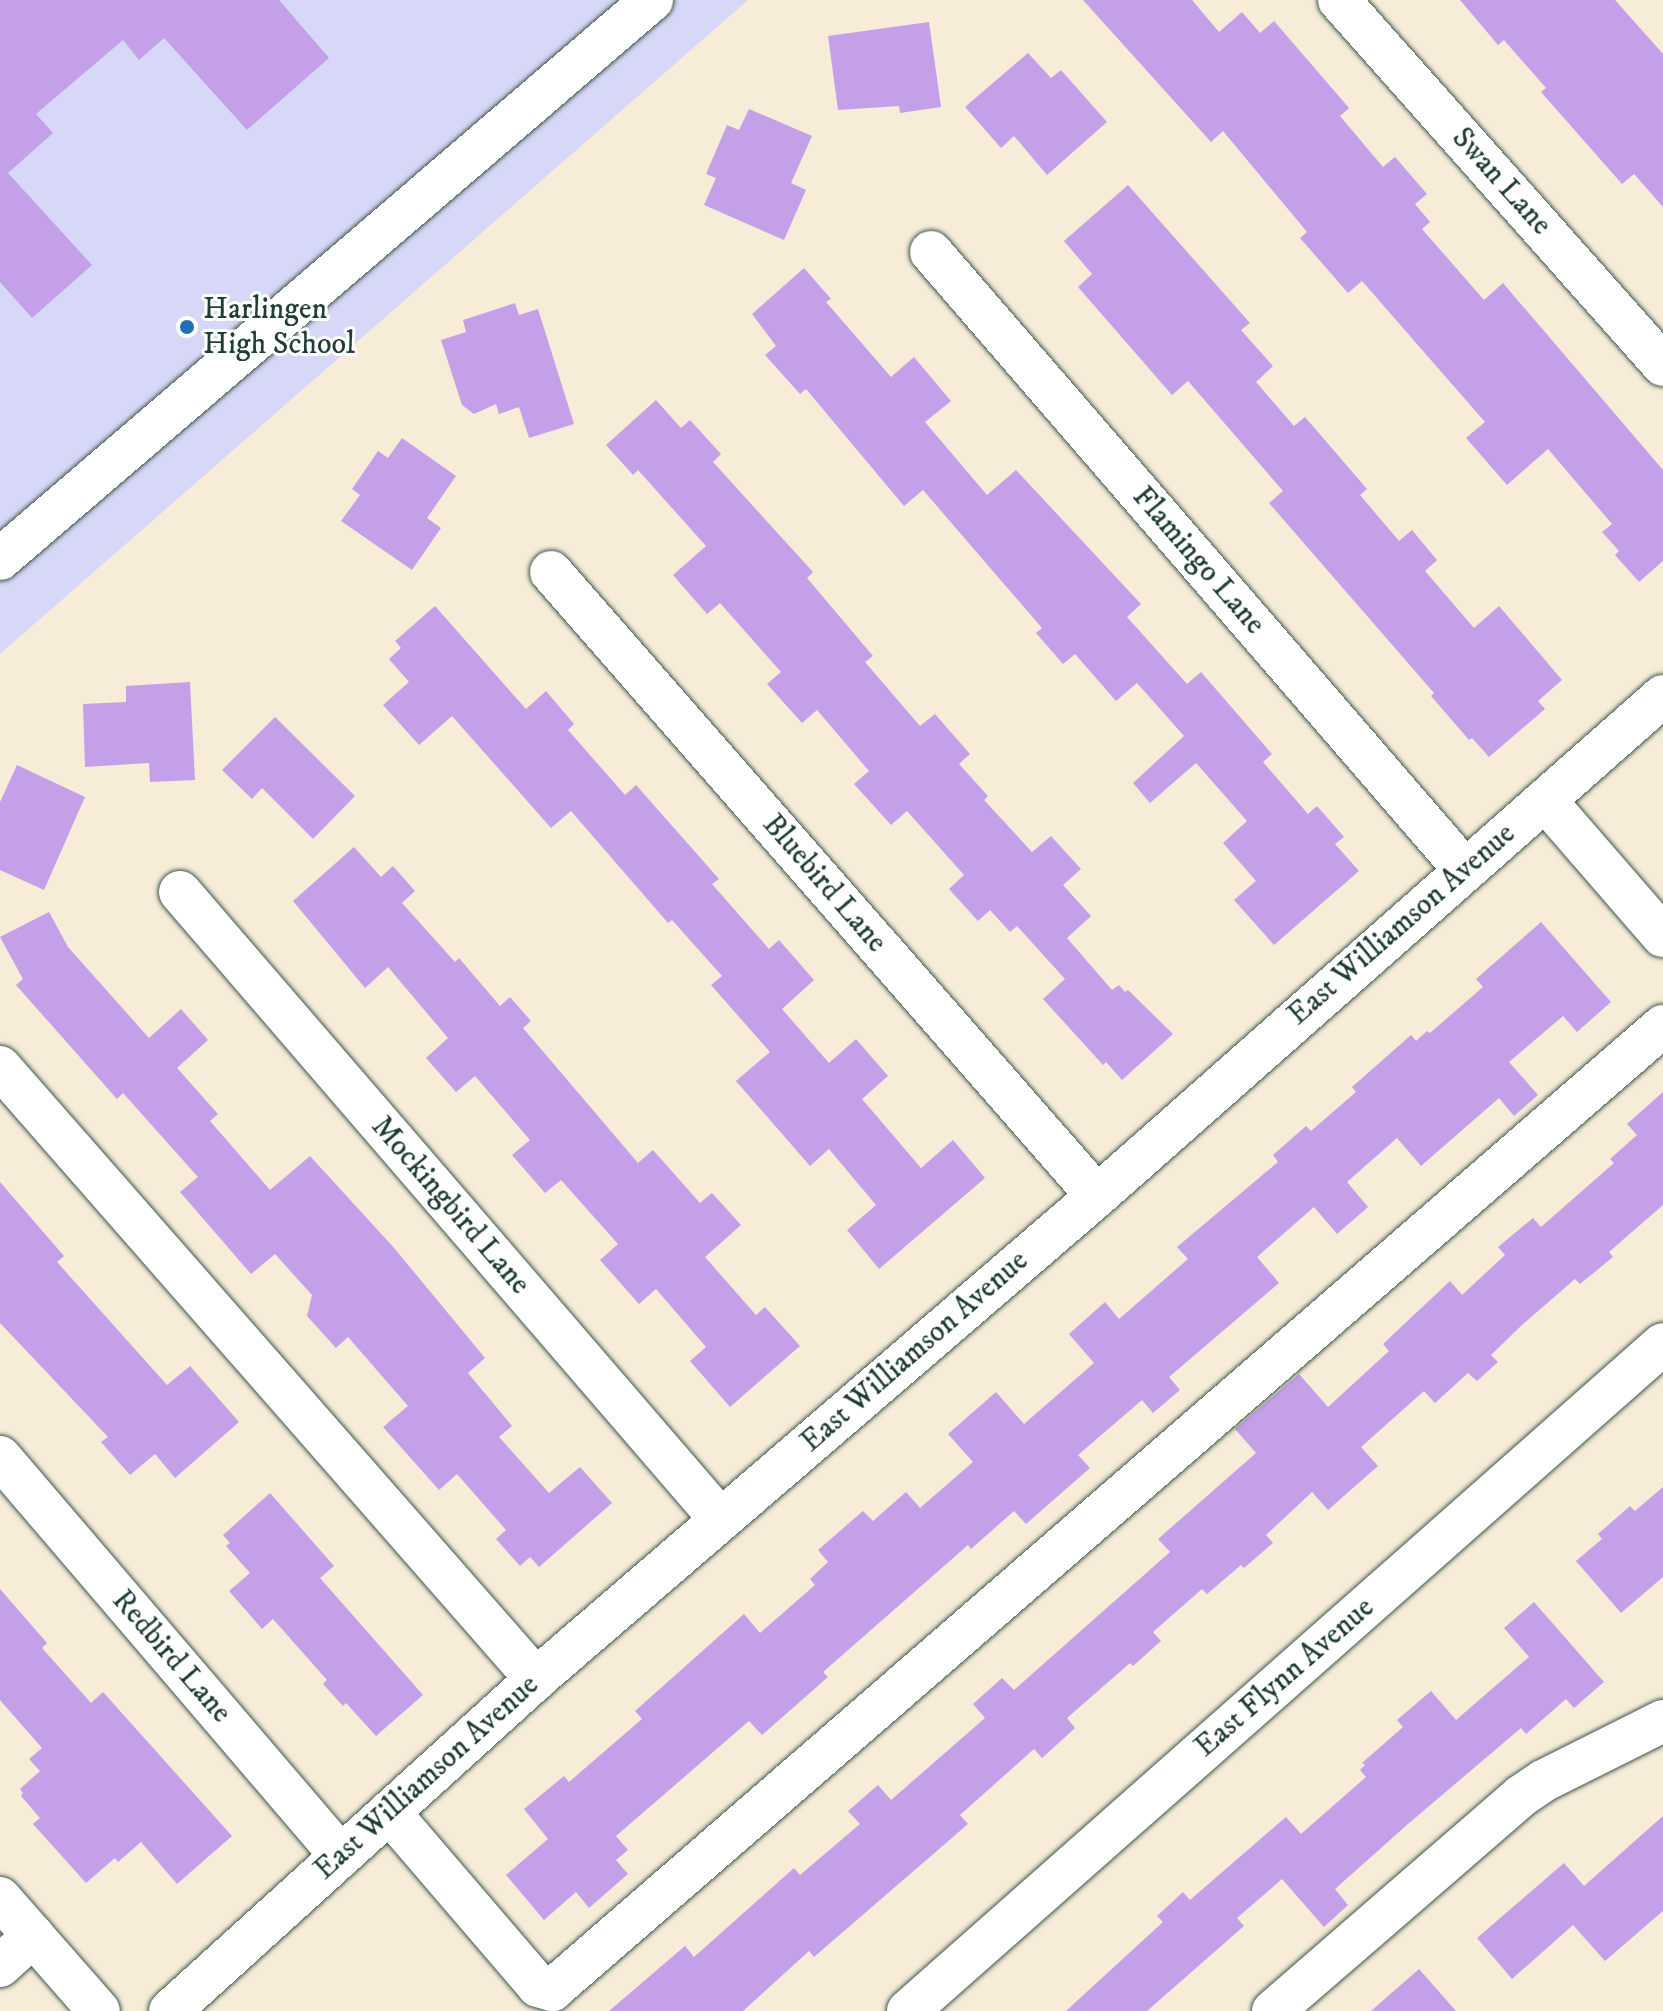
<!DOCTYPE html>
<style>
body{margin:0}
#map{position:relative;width:1663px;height:2011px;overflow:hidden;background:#f6ecd8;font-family:"IM FELL DW Pica",serif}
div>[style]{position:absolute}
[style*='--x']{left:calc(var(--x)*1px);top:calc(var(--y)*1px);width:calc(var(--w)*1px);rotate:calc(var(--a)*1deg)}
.built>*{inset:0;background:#d7d7f8}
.building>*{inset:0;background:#c4a0e9}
.roads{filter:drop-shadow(0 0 2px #3f574d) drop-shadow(0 0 2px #3f574d)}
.minor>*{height:42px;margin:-21px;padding:0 21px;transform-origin:21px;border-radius:21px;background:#fff}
.dots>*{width:22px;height:22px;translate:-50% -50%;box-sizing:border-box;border:4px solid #fff;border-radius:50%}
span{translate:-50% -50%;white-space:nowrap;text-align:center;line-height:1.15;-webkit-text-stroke:6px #fff;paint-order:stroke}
.street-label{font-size:30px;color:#1f3d34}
.poi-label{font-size:30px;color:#1f3d34}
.left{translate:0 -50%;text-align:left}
</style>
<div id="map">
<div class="built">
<i style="clip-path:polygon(0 0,748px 0,0 654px)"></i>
</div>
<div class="building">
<i style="clip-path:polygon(0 0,279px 0,329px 58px,247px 130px,164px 38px,139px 60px,123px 40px,36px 114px,53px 133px,8px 173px,92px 265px,32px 318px,0 282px)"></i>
<i style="clip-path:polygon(1083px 0,1192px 0,1219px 32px,1242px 12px,1260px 33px,1274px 21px,1349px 108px,1340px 116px,1383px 167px,1395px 157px,1427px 194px,1415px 204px,1430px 222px,1422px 229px,1484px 300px,1503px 283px,1663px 470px,1663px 561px,1639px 582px,1615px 555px,1619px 551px,1602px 532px,1612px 524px,1548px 449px,1507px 485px,1466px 438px,1485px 422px,1362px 281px,1348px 293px,1300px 238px,1307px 232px,1223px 131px,1211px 142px)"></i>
<i style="clip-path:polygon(1460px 0,1615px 0,1663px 54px,1663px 207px,1634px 174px,1622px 184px,1541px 92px,1546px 88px,1504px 40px,1498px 45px)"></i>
<i style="clip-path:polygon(929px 22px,941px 107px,900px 113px,899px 106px,838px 110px,828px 36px)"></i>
<i style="clip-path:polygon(1028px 53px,1051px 78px,1061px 70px,1107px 122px,1047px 175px,1014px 136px,1001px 148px,965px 107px)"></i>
<i style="clip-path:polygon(749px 109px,812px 136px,791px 183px,806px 190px,784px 240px,704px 205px,716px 178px,706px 174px,727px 125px,739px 130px)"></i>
<i style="clip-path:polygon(1128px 185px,1250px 323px,1241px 330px,1273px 366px,1256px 382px,1294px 426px,1305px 417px,1367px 489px,1360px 495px,1399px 541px,1412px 530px,1437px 560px,1425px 571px,1474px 628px,1499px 606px,1562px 680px,1538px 701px,1545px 709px,1489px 757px,1472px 738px,1469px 740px,1431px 696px,1434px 693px,1269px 503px,1283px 491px,1188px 381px,1172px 395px,1078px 287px,1092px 274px,1064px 241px)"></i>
<i style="clip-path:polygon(804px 268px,831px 299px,826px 302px,891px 377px,914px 357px,951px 401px,925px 422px,987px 495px,1016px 470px,1141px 604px,1127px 617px,1187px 684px,1201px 672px,1272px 754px,1263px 762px,1308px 814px,1317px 806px,1344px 837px,1335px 844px,1359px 871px,1274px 945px,1234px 900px,1256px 881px,1223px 843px,1247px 821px,1196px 763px,1150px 803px,1133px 783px,1184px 736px,1137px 683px,1116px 701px,1075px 654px,1063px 664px,1036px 633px,1042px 628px,923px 490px,904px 506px,806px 389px,800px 394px,765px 355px,776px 346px,752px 314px)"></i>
<i style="clip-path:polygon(515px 303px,519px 315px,538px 309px,574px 424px,529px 438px,519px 407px,499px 414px,496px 404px,474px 414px,462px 405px,441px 340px,466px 332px,463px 320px)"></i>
<i style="clip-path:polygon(656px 400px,681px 428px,690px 420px,721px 454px,713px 462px,813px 572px,807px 578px,873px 656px,865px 662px,920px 726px,935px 714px,970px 754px,959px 764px,988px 796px,984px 800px,1032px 852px,1051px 836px,1081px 869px,1063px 885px,1091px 916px,1067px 938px,1112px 990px,1119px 985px,1125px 992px,1128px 990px,1173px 1034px,1122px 1080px,1106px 1062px,1103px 1065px,1043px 999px,1065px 979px,1017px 926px,1010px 932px,990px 910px,978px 921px,949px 889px,964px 875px,907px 811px,891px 825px,854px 784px,869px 771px,817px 710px,802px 723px,767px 684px,781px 672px,720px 603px,707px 614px,673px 575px,706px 546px,638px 470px,633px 475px,606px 445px)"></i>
<i style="clip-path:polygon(402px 438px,456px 476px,427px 518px,441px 528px,412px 570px,341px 521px,360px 495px,352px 489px,378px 451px,388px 458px)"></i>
<i style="clip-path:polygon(435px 606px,526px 709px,546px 691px,574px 724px,568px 730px,625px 795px,636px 785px,719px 879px,712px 884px,769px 949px,779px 940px,814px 980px,782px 1009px,829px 1063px,856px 1039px,888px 1076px,862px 1099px,921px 1168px,953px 1140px,985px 1178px,879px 1269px,847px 1230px,876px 1205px,829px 1149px,810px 1166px,736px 1081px,770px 1052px,711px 985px,722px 976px,672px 920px,668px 923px,571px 811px,551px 828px,452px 716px,419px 745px,383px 705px,409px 682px,389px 659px,401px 648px,395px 641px)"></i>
<i style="clip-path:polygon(190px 682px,195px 780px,150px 782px,149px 763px,85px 767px,83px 704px,126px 702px,126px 686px)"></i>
<i style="clip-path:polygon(275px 717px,355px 796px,313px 839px,262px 788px,252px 799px,222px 770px)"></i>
<i style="clip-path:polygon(17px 765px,85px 797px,44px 890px,0 870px,0 802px)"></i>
<i style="clip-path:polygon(354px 847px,381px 877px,393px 866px,415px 891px,402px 903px,455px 962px,459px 958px,500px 1006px,510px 997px,531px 1021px,523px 1028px,638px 1163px,653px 1150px,700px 1203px,712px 1193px,741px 1225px,705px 1257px,756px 1315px,765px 1307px,800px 1346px,730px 1407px,690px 1361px,706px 1347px,656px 1289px,639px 1304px,600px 1260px,618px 1244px,561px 1180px,545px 1193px,512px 1155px,530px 1140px,475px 1076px,456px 1092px,426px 1058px,448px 1038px,388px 967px,365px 988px,293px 901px)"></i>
<i style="clip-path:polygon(49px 912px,68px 947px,149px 1038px,181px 1009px,208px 1040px,177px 1068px,218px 1114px,210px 1121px,270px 1190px,310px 1156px,395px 1249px,485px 1358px,468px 1373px,512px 1426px,499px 1437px,549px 1493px,580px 1467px,612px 1503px,539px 1567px,530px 1557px,520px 1566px,496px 1539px,506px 1530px,457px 1474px,439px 1490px,383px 1427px,408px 1406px,348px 1337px,336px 1348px,307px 1316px,312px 1295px,275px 1254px,251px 1274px,180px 1192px,198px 1177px,123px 1093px,117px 1099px,16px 985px,23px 979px,0 937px)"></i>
<i style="clip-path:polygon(1541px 922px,1611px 1002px,1577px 1032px,1563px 1016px,1509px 1062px,1538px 1095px,1514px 1116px,1499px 1098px,1421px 1166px,1397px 1138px,1347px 1182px,1368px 1207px,1337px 1234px,1314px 1207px,1257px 1257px,1279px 1283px,1169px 1377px,1180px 1390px,1153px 1413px,1142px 1400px,1078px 1455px,1090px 1468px,1026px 1524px,1014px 1511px,971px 1549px,968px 1545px,823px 1672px,828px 1677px,762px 1735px,749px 1721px,616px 1836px,628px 1850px,616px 1860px,628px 1874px,589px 1908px,576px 1892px,544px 1920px,506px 1875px,548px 1839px,524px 1809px,564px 1776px,569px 1782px,642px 1719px,635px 1711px,744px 1614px,760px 1633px,815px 1585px,810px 1579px,828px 1562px,818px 1550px,863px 1511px,873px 1521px,906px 1492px,920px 1508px,973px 1462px,948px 1434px,996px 1392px,1024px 1424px,1094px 1363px,1069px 1334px,1105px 1302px,1119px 1319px,1188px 1259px,1177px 1247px,1278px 1162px,1273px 1155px,1306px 1126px,1311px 1131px,1356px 1092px,1352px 1087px,1411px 1035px,1416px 1041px,1427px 1031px,1430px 1033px,1483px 987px,1476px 979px)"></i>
<i style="clip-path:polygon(1663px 1092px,1663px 1205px,1609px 1252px,1613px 1257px,1580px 1284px,1575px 1279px,1522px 1325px,1491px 1355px,1498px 1362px,1477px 1381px,1468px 1373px,1435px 1403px,1424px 1391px,1361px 1447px,1378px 1466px,1328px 1510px,1312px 1492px,1266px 1535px,1273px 1543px,1244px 1568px,1241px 1565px,1207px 1594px,1202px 1589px,1153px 1632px,1161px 1641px,1133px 1666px,1130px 1663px,1067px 1718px,1075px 1728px,1042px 1758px,1034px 1749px,960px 1815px,968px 1824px,814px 1957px,809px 1951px,743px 2011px,609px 2011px,685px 1946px,694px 1957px,794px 1868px,800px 1875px,860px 1824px,848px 1811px,878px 1785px,891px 1800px,985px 1718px,973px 1704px,1002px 1678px,1014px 1690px,1170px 1552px,1158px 1539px,1256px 1453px,1235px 1429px,1299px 1374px,1328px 1407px,1389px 1351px,1383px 1344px,1450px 1281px,1462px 1295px,1505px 1255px,1498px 1247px,1533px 1218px,1541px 1227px,1614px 1163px,1610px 1159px,1637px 1135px,1627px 1124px)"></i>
<i style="clip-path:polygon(0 1182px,64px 1256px,57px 1262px,167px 1385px,190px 1366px,239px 1422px,175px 1478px,155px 1454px,130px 1475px,101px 1442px,108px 1437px,0 1323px)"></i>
<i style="clip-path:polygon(1663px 1487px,1663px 1577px,1621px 1613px,1576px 1561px,1602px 1539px,1598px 1534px,1630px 1506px,1635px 1511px)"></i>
<i style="clip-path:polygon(270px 1493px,334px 1566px,320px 1578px,423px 1695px,376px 1736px,346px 1703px,343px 1706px,323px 1684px,327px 1680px,273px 1619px,262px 1629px,229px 1591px,250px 1573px,226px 1546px,230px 1543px,223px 1535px)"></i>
<i style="clip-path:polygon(0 1589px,47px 1643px,42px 1648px,91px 1703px,103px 1692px,232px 1836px,177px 1884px,141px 1842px,118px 1862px,115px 1858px,86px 1883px,33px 1824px,40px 1818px,21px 1796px,23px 1793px,20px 1789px,40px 1771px,29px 1759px,42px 1748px,0 1700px)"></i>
<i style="clip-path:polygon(1534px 1602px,1604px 1682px,1574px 1708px,1566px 1699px,1526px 1734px,1521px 1728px,1408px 1824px,1335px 1889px,1348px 1905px,1324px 1927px,1282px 1879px,1237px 1918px,1244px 1926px,1147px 2011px,1066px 2011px,1163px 1922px,1157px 1916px,1183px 1892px,1190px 1900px,1286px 1817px,1301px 1834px,1366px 1777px,1360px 1770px,1365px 1765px,1362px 1763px,1403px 1727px,1397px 1720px,1431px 1691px,1456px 1720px,1529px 1657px,1504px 1628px)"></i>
<i style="clip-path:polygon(1663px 1816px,1663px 1911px,1605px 1961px,1573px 1925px,1512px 1979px,1477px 1938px,1564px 1863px,1584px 1886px)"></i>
<i style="clip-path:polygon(1419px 1969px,1456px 2011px,1371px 2011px)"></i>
</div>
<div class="roads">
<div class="minor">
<i style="--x:1339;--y:0;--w:488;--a:48.4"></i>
<i style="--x:931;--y:252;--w:815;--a:49.18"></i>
<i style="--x:0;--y:559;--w:859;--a:-40.61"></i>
<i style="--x:551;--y:572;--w:829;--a:48.81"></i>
<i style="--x:1545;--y:800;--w:180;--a:49.1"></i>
<i style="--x:180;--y:892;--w:827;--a:49.26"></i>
<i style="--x:0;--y:1067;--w:814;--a:48.79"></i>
<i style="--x:0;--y:1457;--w:525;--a:49.48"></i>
<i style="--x:389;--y:1812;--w:229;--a:49.4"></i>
<i style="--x:538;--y:1986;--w:15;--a:16"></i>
<i style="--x:552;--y:1990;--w:1471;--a:-40.95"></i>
<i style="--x:0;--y:1898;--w:150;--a:48.8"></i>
<i style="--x:0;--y:1966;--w:45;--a:-42.3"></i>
<i style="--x:170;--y:2011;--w:494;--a:-42.2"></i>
<i style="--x:536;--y:1679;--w:740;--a:-40.73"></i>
<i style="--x:1097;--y:1196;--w:755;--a:-41.46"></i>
<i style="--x:908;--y:2011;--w:1007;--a:-41.46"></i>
<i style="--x:1273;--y:2011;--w:328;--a:-40.9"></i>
<i style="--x:1521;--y:1796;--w:27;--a:-34"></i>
<i style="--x:1543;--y:1781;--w:134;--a:-26.6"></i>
</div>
</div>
<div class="dots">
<i style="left:187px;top:327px;background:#1f6fb2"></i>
</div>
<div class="street-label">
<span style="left:1501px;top:182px;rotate:48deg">Swan Lane</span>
<span style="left:1198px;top:561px;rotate:49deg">Flamingo Lane</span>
<span style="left:824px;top:884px;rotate:49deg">Bluebird Lane</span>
<span style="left:1402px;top:925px;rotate:-41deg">East Williamson Avenue</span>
<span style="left:450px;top:1206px;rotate:49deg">Mockingbird Lane</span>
<span style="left:915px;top:1352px;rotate:-41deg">East Williamson Avenue</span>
<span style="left:171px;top:1657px;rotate:49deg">Redbird Lane</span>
<span style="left:1285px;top:1678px;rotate:-41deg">East Flynn Avenue</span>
<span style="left:427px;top:1778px;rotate:-42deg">East Williamson Avenue</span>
</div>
<div class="poi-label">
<span class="left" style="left:203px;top:327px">Harlingen<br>High School</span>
</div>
</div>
